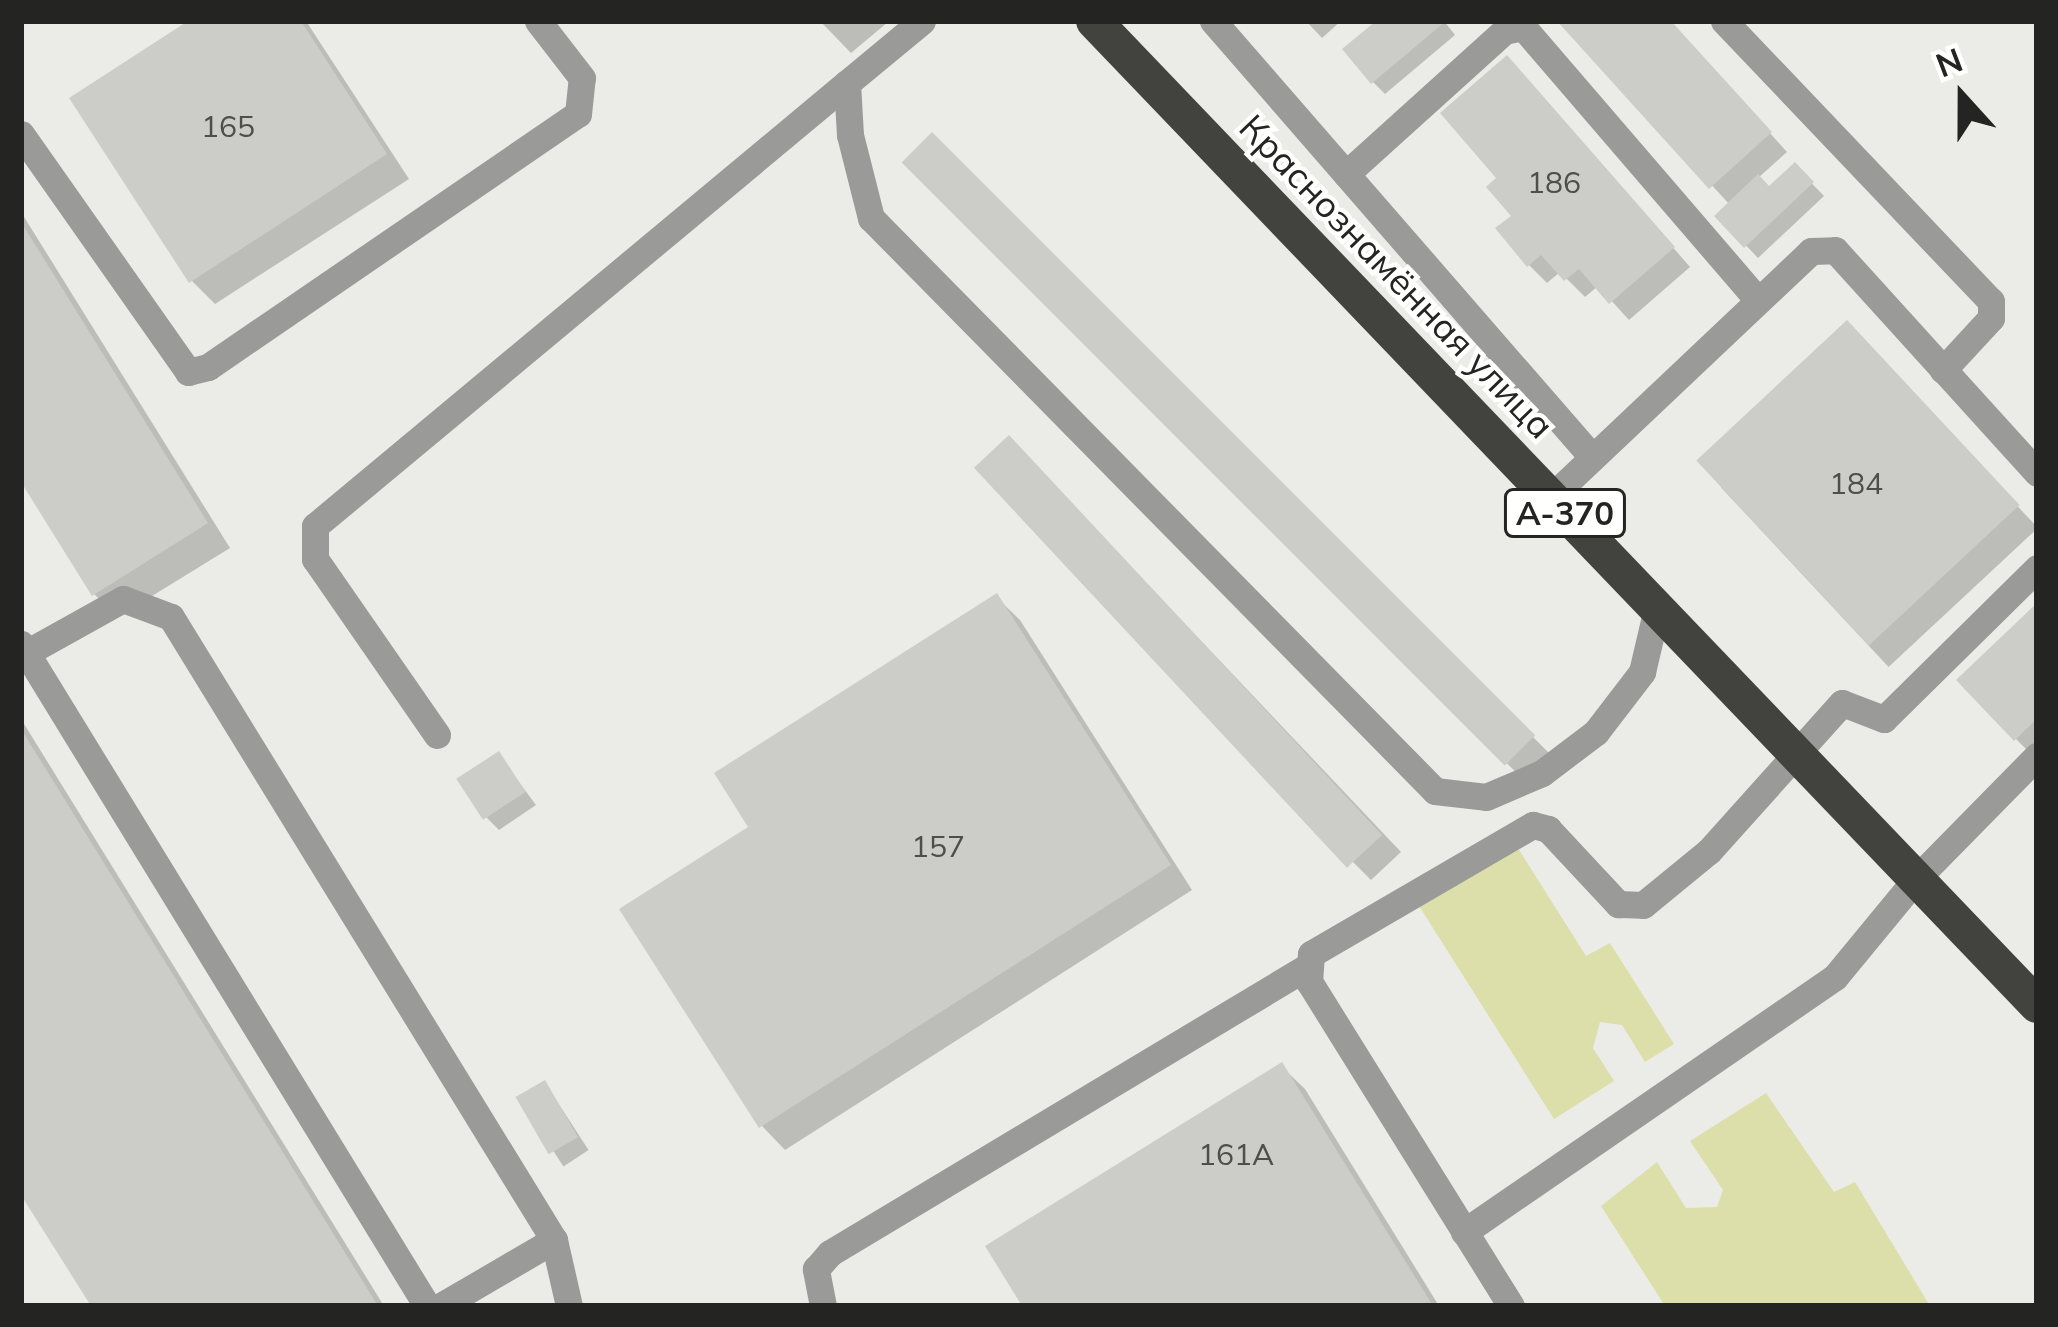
<!DOCTYPE html>
<meta charset="utf-8">
<style>
body{margin:0}
#map{position:relative;width:2058px;height:1327px;overflow:hidden;background:#ebebe7;font-family:Mulish,sans-serif}
div>[style]{position:absolute}
[style*='--x']{left:calc(var(--x)*1px);top:calc(var(--y)*1px);width:calc(var(--w)*1px);rotate:calc(var(--a)*1deg)}
.green>*{inset:0;background:#dddfaa}
.shadow>*{inset:0;background:#0003;transform-origin:0 0}
.building>*{inset:0;background:#ccccc8;transform-origin:0 0}
.lane>*{height:27px;margin:-13.5px;padding:0 13.5px;transform-origin:13.5px;border-radius:13.5px;background:#9a9a99}
.highway>*{height:36px;margin:-18px;padding:0 18px;transform-origin:18px;border-radius:18px;background:#42423f}
span{translate:-50% -50%;white-space:nowrap;text-align:center;line-height:1.15;-webkit-text-stroke:9px #fffffe;paint-order:stroke}
.number-label{font-size:30px;color:#4e4e4c}
.number-label span{-webkit-text-stroke-width:0}
.shield-label span{padding:3px 9px;background:#fffffe;border:3px solid;border-radius:9px;-webkit-text-stroke-width:0}
.shield-label{font-size:33px;color:#242423;font-weight:700}
.street-label{font-size:36px;color:#242423}
.frame{position:absolute;inset:0;border:24px solid #242423;pointer-events:none}
.north{position:absolute;left:1902px;top:36px;width:120px;height:120px;-webkit-text-stroke:9px #fffffe;paint-order:stroke;rotate:339deg;font-size:33px;font-weight:700;line-height:48px;text-align:center;color:#242423}
.north::after{content:'';display:block;margin:auto;width:42px;height:54px;background:#242423;clip-path:polygon(50% 0,100% 100%,50% 72%,0 100%)}
</style>
<div id="map">
<div class="green">
<i style="clip-path:polygon(1516px 845px,1586px 956px,1610px 943px,1674px 1044px,1645px 1062px,1622px 1025px,1600px 1022px,1593px 1048px,1614px 1081px,1554px 1119px,1419px 906px)"></i>
<i style="clip-path:polygon(1766px 1093px,1834px 1192px,1855px 1182px,1930px 1306px,1665px 1306px,1601px 1206px,1657px 1162px,1686px 1208px,1717px 1207px,1723px 1190px,1690px 1141px)"></i>
</div>
<div class="shadow">
<i style="clip-path:polygon(193px 21px,306px 21px,409px 179px,215px 304px,192px 281px)"></i>
<i style="clip-path:polygon(820px 21px,887px 21px,888px 22px,851px 53px)"></i>
<i style="clip-path:polygon(1306px 21px,1341px 21px,1322px 38px)"></i>
<i style="clip-path:polygon(1380px 21px,1444px 21px,1455px 35px,1385px 94px,1373px 82px)"></i>
<i style="clip-path:polygon(1561px 21px,1668px 21px,1787px 152px,1758px 178px,1770px 190px,1795px 166px,1824px 196px,1758px 258px,1718px 216px,1730px 205px)"></i>
<i style="clip-path:polygon(1525px 77px,1690px 267px,1629px 320px,1598px 286px,1585px 297px,1560px 272px,1547px 283px,1529px 265px,1500px 178px)"></i>
<i style="left:932px;top:136px;width:883px;height:37px;rotate:45deg"></i>
<i style="clip-path:polygon(21px 212px,230px 548px,118px 617px,94px 594px,21px 476px)"></i>
<i style="left:1870px;top:348px;width:246px;height:204px;rotate:47deg"></i>
<i style="clip-path:polygon(1027px 457px,1401px 852px,1371px 880px,1353px 862px)"></i>
<i style="clip-path:polygon(996px 597px,1020px 620px,1192px 890px,785px 1150px,762px 1126px,752px 828px)"></i>
<i style="clip-path:polygon(2037px 607px,2037px 760px,2016px 739px)"></i>
<i style="clip-path:polygon(21px 719px,384px 1306px,94px 1306px,21px 1190px)"></i>
<i style="clip-path:polygon(499px 755px,536px 805px,499px 830px,487px 818px)"></i>
<i style="clip-path:polygon(1281px 1066px,1305px 1089px,1439px 1306px,1026px 1306px)"></i>
<i style="left:545px;top:1083px;width:80px;height:30px;rotate:57deg"></i>
</div>
<div class="building">
<i style="clip-path:polygon(188px 21px,301px 21px,387px 154px,189px 283px,69px 98px)"></i>
<i style="clip-path:polygon(1376px 21px,1446px 21px,1371px 84px,1342px 49px)"></i>
<i style="clip-path:polygon(1557px 21px,1671px 21px,1772px 132px,1709px 189px)"></i>
<i style="clip-path:polygon(1507px 55px,1675px 247px,1609px 304px,1579px 269px,1564px 281px,1541px 255px,1527px 267px,1495px 228px,1511px 216px,1486px 187px,1496px 178px,1440px 113px)"></i>
<i style="left:932px;top:132px;width:853px;height:43px;rotate:45deg"></i>
<i style="clip-path:polygon(1795px 162px,1814px 182px,1744px 248px,1714px 216px,1758px 174px,1769px 186px)"></i>
<i style="clip-path:polygon(21px 222px,208px 523px,92px 596px,21px 482px)"></i>
<i style="left:1847px;top:320px;width:253px;height:206px;rotate:47deg"></i>
<i style="left:1009px;top:435px;width:547px;height:48px;rotate:47deg"></i>
<i style="clip-path:polygon(997px 593px,1171px 865px,759px 1128px,619px 909px,748px 827px,714px 773px)"></i>
<i style="clip-path:polygon(2037px 603px,2037px 719px,2014px 741px,1956px 680px)"></i>
<i style="clip-path:polygon(21px 729px,378px 1306px,91px 1306px,21px 1195px)"></i>
<i style="left:499px;top:751px;width:49px;height:51px;rotate:57deg"></i>
<i style="clip-path:polygon(1282px 1062px,1433px 1306px,1022px 1306px,985px 1246px)"></i>
<i style="left:545px;top:1080px;width:66px;height:34px;rotate:60deg"></i>
</div>
<div class="lane">
<i style="--x:922;--y:21;--w:97;--a:140.4"></i>
<i style="--x:847;--y:83;--w:52;--a:86.7"></i>
<i style="--x:850;--y:135;--w:86;--a:75.8"></i>
<i style="--x:871;--y:218;--w:804;--a:45.45"></i>
<i style="--x:1435;--y:791;--w:51;--a:6.7"></i>
<i style="--x:1486;--y:797;--w:61;--a:-23.2"></i>
<i style="--x:1542;--y:773;--w:68;--a:-37.2"></i>
<i style="--x:1596;--y:732;--w:76;--a:-52.5"></i>
<i style="--x:1642;--y:672;--w:66;--a:-76.8"></i>
<i style="--x:1213;--y:21;--w:578;--a:49"></i>
<i style="--x:1724;--y:21;--w:387;--a:46.4"></i>
<i style="--x:1991;--y:301;--w:17;--a:90"></i>
<i style="--x:1991;--y:318;--w:71;--a:132.7"></i>
<i style="--x:21;--y:134;--w:291;--a:54.9"></i>
<i style="--x:188;--y:372;--w:21;--a:-14"></i>
<i style="--x:208;--y:367;--w:448;--a:-34.4"></i>
<i style="--x:578;--y:114;--w:36;--a:-84"></i>
<i style="--x:582;--y:78;--w:72;--a:-127.7"></i>
<i style="--x:1346;--y:174;--w:213;--a:-42.1"></i>
<i style="--x:1504;--y:31;--w:19;--a:-12"></i>
<i style="--x:1523;--y:27;--w:360;--a:49.3"></i>
<i style="--x:1550;--y:498;--w:359;--a:-43.4"></i>
<i style="--x:1811;--y:251;--w:24;--a:-2"></i>
<i style="--x:1835;--y:250;--w:301;--a:47.8"></i>
<i style="--x:21;--y:644;--w:777;--a:58.48"></i>
<i style="--x:26;--y:653;--w:111;--a:-29.1"></i>
<i style="--x:123;--y:599;--w:51;--a:20.6"></i>
<i style="--x:171;--y:617;--w:731;--a:58.42"></i>
<i style="--x:437;--y:735;--w:214;--a:-124.7"></i>
<i style="--x:315;--y:559;--w:33;--a:-90"></i>
<i style="--x:315;--y:526;--w:692;--a:-39.78"></i>
<i style="--x:1464;--y:1232;--w:450;--a:-34.5"></i>
<i style="--x:1835;--y:977;--w:126;--a:-50.5"></i>
<i style="--x:1915;--y:880;--w:174;--a:-45.5"></i>
<i style="--x:441;--y:1306;--w:131;--a:-30.3"></i>
<i style="--x:554;--y:1240;--w:68;--a:77.2"></i>
<i style="--x:823;--y:1306;--w:38;--a:-101"></i>
<i style="--x:816;--y:1269;--w:21;--a:-49"></i>
<i style="--x:830;--y:1253;--w:554;--a:-30.96"></i>
<i style="--x:1511;--y:1306;--w:382;--a:-121.9"></i>
<i style="--x:1309;--y:982;--w:28;--a:-86"></i>
<i style="--x:1311;--y:954;--w:257;--a:-30.2"></i>
<i style="--x:1533;--y:825;--w:16;--a:15"></i>
<i style="--x:1548;--y:829;--w:103;--a:47"></i>
<i style="--x:1618;--y:904;--w:25;--a:2"></i>
<i style="--x:1643;--y:905;--w:85;--a:-39.3"></i>
<i style="--x:1709;--y:851;--w:199;--a:-48.1"></i>
<i style="--x:1842;--y:703;--w:45;--a:20.9"></i>
<i style="--x:1884;--y:719;--w:215;--a:-44.6"></i>
</div>
<div class="highway">
<i style="--x:1094;--y:21;--w:1363;--a:46.22"></i>
</div>
<div class="number-label">
<span style="left:228px;top:126px">165</span>
<span style="left:1554px;top:182px">186</span>
<span style="left:1856px;top:483px">184</span>
<span style="left:938px;top:846px">157</span>
<span style="left:1236px;top:1154px">161А</span>
</div>
<div class="shield-label">
<span style="left:1565px;top:513px">А-370</span>
</div>
<div class="street-label">
<span style="left:1397px;top:276px;rotate:46deg">Краснознамённая улица</span>
</div>
<div class="frame"></div>
<div class="north">N</div>
</div>
